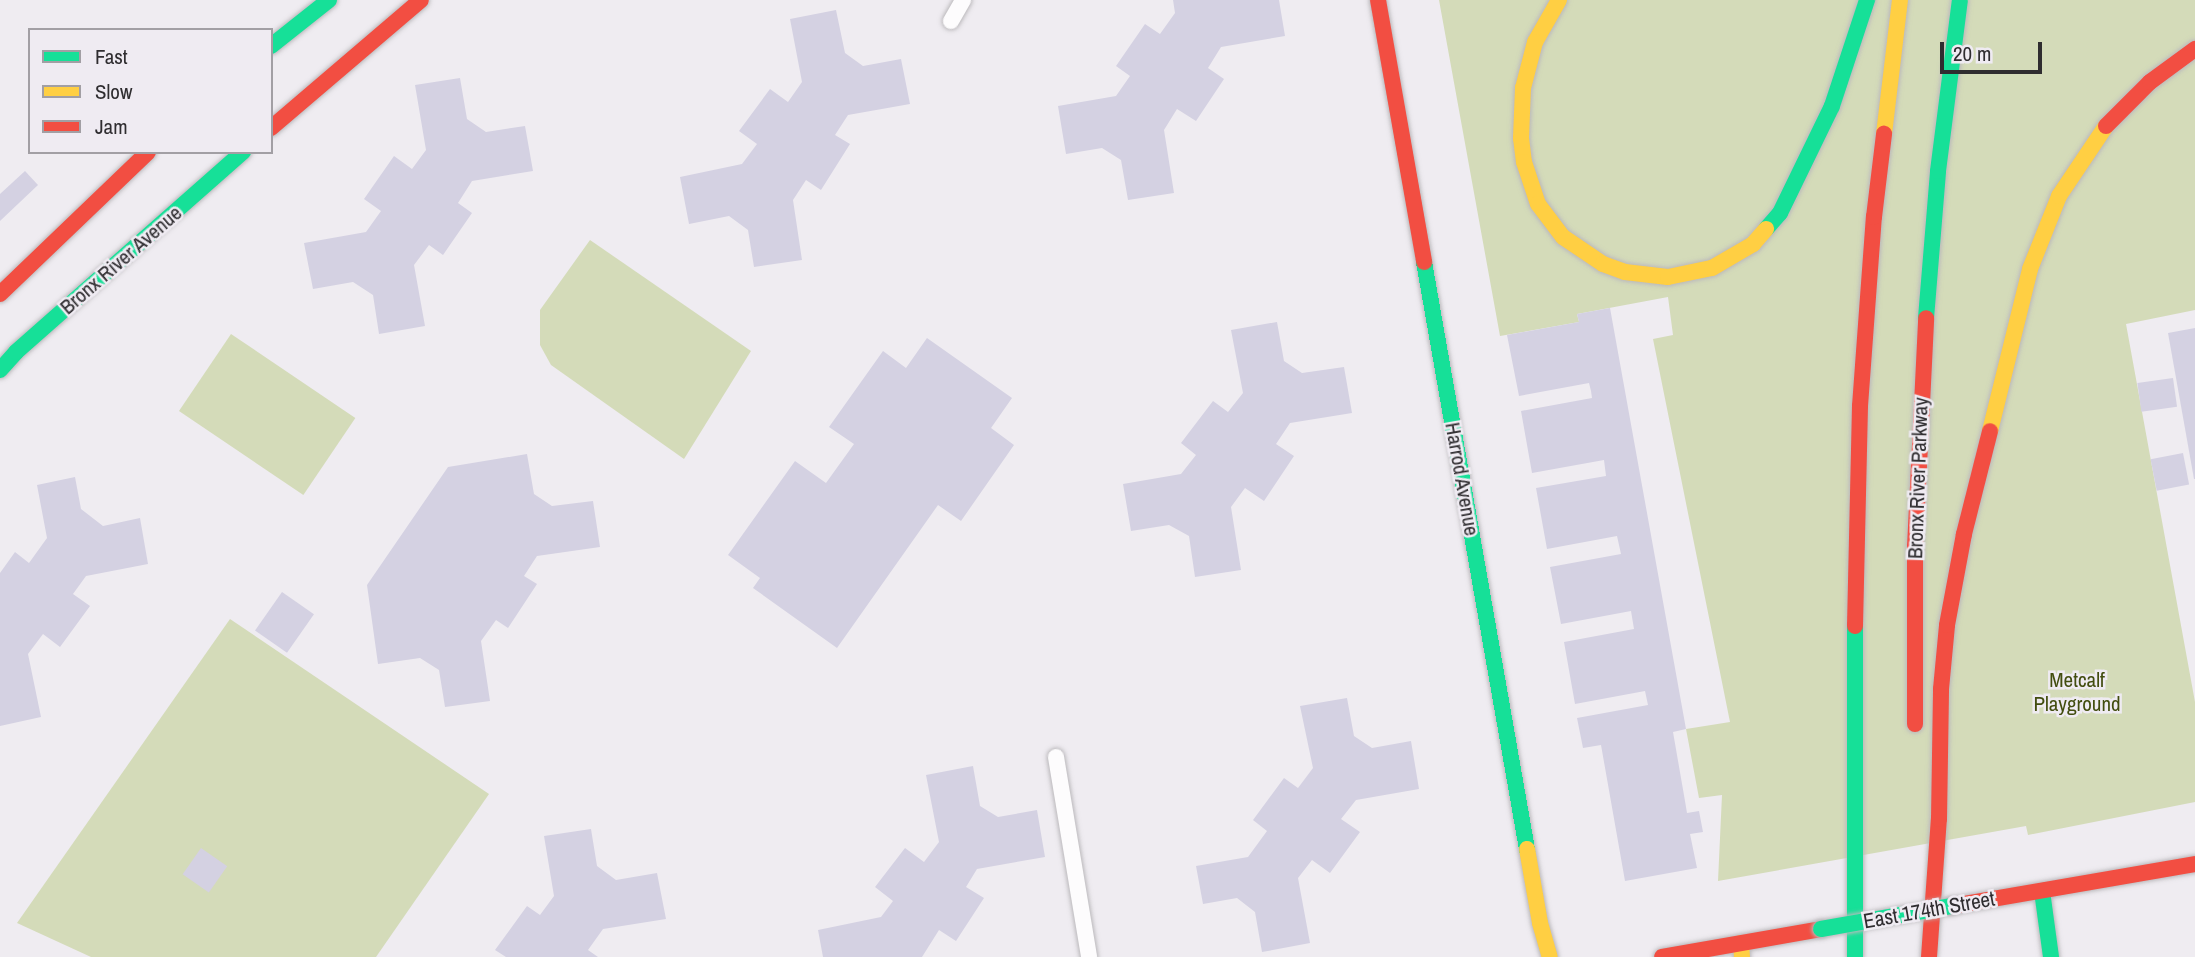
<!DOCTYPE html>
<style>
body{margin:0}
#map{position:relative;width:2195px;height:957px;overflow:hidden;background:#efecf1;font-family:"Archivo Narrow",sans-serif}
div>[style]{position:absolute}
[style*='--x']{left:calc(var(--x)*1px);top:calc(var(--y)*1px);width:calc(var(--w)*1px);rotate:calc(var(--a)*1deg)}
.green>*{inset:0;background:#d4dbb9;transform-origin:0 0}
.building>*{inset:0;background:#d4d1e2;transform-origin:0 0}
.roads{filter:drop-shadow(0 0 2px #bbb9bc) drop-shadow(0 0 2px #bbb9bc)}
.lane>*{height:16px;margin:-8px;padding:0 8px;transform-origin:8px;border-radius:8px;background:#fdfcfd}
.fast>*{height:16px;margin:-8px;padding:0 8px;transform-origin:8px;border-radius:8px;background:#16e098}
.slow>*{height:16px;margin:-8px;padding:0 8px;transform-origin:8px;border-radius:8px;background:#ffcf43}
.jam>*{height:16px;margin:-8px;padding:0 8px;transform-origin:8px;border-radius:8px;background:#f24e42}
.bridges{filter:drop-shadow(0 0 2px #bbb9bc) drop-shadow(0 0 2px #bbb9bc)}
.fast-bridge>*{height:16px;margin:-8px;padding:0 8px;transform-origin:8px;border-radius:8px;background:#16e098}
span{translate:-50% -50%;white-space:nowrap;text-align:center;line-height:1.15;-webkit-text-stroke:5px #efebf2;paint-order:stroke}
.street-label{font-size:21px;color:#2f2d30}
.park-label{font-size:21px;color:#424d0f}
.legend{position:absolute;left:28px;top:28px;width:245px;height:126px;box-sizing:border-box;background:#efebf2;border:2px solid #a29fa4;margin:0;padding:9px 12px;list-style:none;font-size:21px;color:#2f2d30}
.legend li{display:flex;align-items:center;gap:14px;height:35px}
.legend b{width:35px;border:2px solid #a29fa4}
.scale{position:absolute;left:1940px;top:42px;width:102px;height:32px;box-sizing:border-box;border:4px solid #2f2d30;border-top:0;padding-left:9px;font-size:21px;line-height:24px;white-space:nowrap;color:#2f2d30;-webkit-text-stroke:5px #efebf2;paint-order:stroke}
</style>
<div id="map">
<div class="green">
<i style="clip-path:polygon(1439px 0,2195px 0,2195px 310px,2126px 324px,2195px 702px,2195px 802px,2028px 835px,2026px 826px,1718px 881px,1722px 795px,1699px 798px,1686px 729px,1730px 722px,1653px 339px,1673px 335px,1668px 297px,1577px 314px,1579px 322px,1500px 336px)"></i>
<i style="clip-path:polygon(590px 240px,751px 351px,684px 459px,551px 365px,540px 345px,540px 310px)"></i>
<i style="left:231px;top:334px;width:150px;height:93px;rotate:34deg"></i>
<i style="clip-path:polygon(230px 619px,489px 794px,376px 957px,91px 957px,17px 923px)"></i>
</div>
<div class="building">
<i style="clip-path:polygon(1173px 0,1279px 0,1285px 36px,1221px 47px,1208px 68px,1224px 79px,1196px 121px,1177px 109px,1164px 130px,1174px 193px,1128px 200px,1121px 160px,1102px 148px,1066px 154px,1058px 106px,1116px 96px,1130px 76px,1116px 66px,1145px 24px,1160px 34px,1175px 13px)"></i>
<i style="clip-path:polygon(836px 10px,845px 53px,863px 66px,901px 59px,910px 104px,848px 115px,835px 135px,850px 144px,821px 190px,806px 180px,793px 200px,802px 260px,754px 267px,748px 230px,729px 216px,689px 224px,680px 177px,742px 164px,757px 144px,739px 131px,770px 89px,788px 102px,802px 82px,790px 19px)"></i>
<i style="clip-path:polygon(460px 78px,467px 119px,486px 132px,525px 126px,533px 171px,472px 181px,458px 203px,472px 213px,443px 255px,429px 245px,414px 265px,425px 326px,379px 334px,373px 295px,353px 282px,313px 289px,304px 243px,366px 232px,381px 211px,364px 199px,394px 156px,412px 169px,426px 150px,415px 85px)"></i>
<i style="clip-path:polygon(25px 171px,38px 185px,0 221px,0 194px)"></i>
<i style="clip-path:polygon(1610px 308px,1686px 729px,1673px 732px,1685px 801px,1687px 813px,1699px 811px,1703px 832px,1690px 834px,1697px 868px,1625px 881px,1601px 745px,1583px 748px,1577px 718px,1648px 705px,1645px 691px,1575px 704px,1564px 642px,1634px 629px,1631px 611px,1561px 624px,1550px 567px,1621px 554px,1617px 536px,1547px 549px,1536px 488px,1606px 476px,1604px 460px,1532px 473px,1521px 411px,1592px 398px,1591px 391px,1589px 383px,1519px 396px,1507px 335px,1579px 322px,1577px 314px)"></i>
<i style="clip-path:polygon(1277px 322px,1284px 361px,1302px 373px,1344px 367px,1352px 413px,1290px 423px,1276px 444px,1294px 456px,1264px 501px,1245px 488px,1231px 507px,1241px 570px,1195px 577px,1189px 536px,1169px 525px,1131px 531px,1123px 484px,1181px 474px,1196px 455px,1181px 443px,1213px 401px,1228px 412px,1243px 393px,1231px 330px)"></i>
<i style="clip-path:polygon(2195px 328px,2195px 479px,2194px 479px,2168px 333px)"></i>
<i style="clip-path:polygon(927px 338px,1012px 398px,991px 428px,1014px 445px,961px 521px,938px 505px,837px 648px,753px 588px,760px 578px,728px 555px,795px 461px,826px 483px,854px 444px,829px 427px,883px 351px,906px 368px)"></i>
<i style="left:2173px;top:378px;width:29px;height:36px;rotate:82deg"></i>
<i style="left:2183px;top:453px;width:32px;height:33px;rotate:79deg"></i>
<i style="clip-path:polygon(527px 454px,534px 494px,552px 506px,593px 501px,600px 547px,537px 556px,524px 576px,537px 584px,508px 628px,496px 620px,481px 641px,490px 701px,445px 707px,439px 670px,420px 658px,378px 664px,367px 585px,448px 467px)"></i>
<i style="clip-path:polygon(75px 477px,81px 509px,103px 526px,140px 518px,148px 564px,86px 576px,73px 594px,90px 606px,60px 647px,43px 634px,28px 654px,41px 717px,0 726px,0 573px,15px 552px,29px 563px,47px 538px,37px 485px)"></i>
<i style="left:282px;top:592px;width:39px;height:47px;rotate:35deg"></i>
<i style="clip-path:polygon(1347px 698px,1354px 736px,1372px 748px,1411px 741px,1419px 789px,1356px 800px,1341px 819px,1360px 832px,1330px 873px,1312px 860px,1298px 878px,1310px 943px,1262px 952px,1255px 912px,1237px 898px,1203px 904px,1196px 866px,1248px 857px,1267px 831px,1253px 820px,1284px 778px,1298px 788px,1313px 768px,1300px 706px)"></i>
<i style="clip-path:polygon(973px 766px,980px 806px,998px 817px,1037px 810px,1045px 857px,977px 869px,966px 887px,984px 898px,956px 941px,939px 930px,922px 957px,823px 957px,818px 930px,881px 917px,893px 901px,875px 887px,905px 848px,924px 862px,939px 842px,926px 775px)"></i>
<i style="clip-path:polygon(591px 829px,597px 866px,616px 880px,657px 873px,666px 919px,603px 929px,588px 950px,598px 957px,506px 957px,495px 950px,527px 906px,540px 915px,554px 896px,544px 836px)"></i>
<i style="left:201px;top:848px;width:32px;height:32px;rotate:35deg"></i>
</div>
<div class="roads">
<div class="lane">
<i style="--x:951;--y:21;--w:24;--a:-60"></i>
<i style="--x:1056;--y:757;--w:203;--a:80.6"></i>
</div>
<div class="fast">
<i style="--x:271;--y:46;--w:74;--a:-38.4"></i>
<i style="--x:1766;--y:229;--w:21;--a:-49"></i>
<i style="--x:1780;--y:213;--w:119;--a:-64.1"></i>
<i style="--x:1832;--y:106;--w:112;--a:-71.7"></i>
<i style="--x:1424;--y:262;--w:596;--a:80.05"></i>
<i style="--x:1926;--y:318;--w:147;--a:-85.3"></i>
<i style="--x:1938;--y:171;--w:172;--a:-82.7"></i>
<i style="--x:0;--y:370;--w:24;--a:-48"></i>
<i style="--x:16;--y:352;--w:303;--a:-41.4"></i>
<i style="--x:1855;--y:626;--w:331;--a:90"></i>
<i style="--x:2042;--y:891;--w:67;--a:82.2"></i>
</div>
<div class="slow">
<i style="--x:1559;--y:0;--w:48;--a:119.7"></i>
<i style="--x:1535;--y:42;--w:48;--a:104.6"></i>
<i style="--x:1523;--y:88;--w:50;--a:92.3"></i>
<i style="--x:1521;--y:138;--w:24;--a:83"></i>
<i style="--x:1524;--y:162;--w:44;--a:71.6"></i>
<i style="--x:1538;--y:204;--w:41;--a:52.9"></i>
<i style="--x:1563;--y:237;--w:48;--a:34"></i>
<i style="--x:1603;--y:264;--w:23;--a:20"></i>
<i style="--x:1625;--y:272;--w:43;--a:6.6"></i>
<i style="--x:1668;--y:277;--w:45;--a:-11.6"></i>
<i style="--x:1712;--y:268;--w:48;--a:-30.3"></i>
<i style="--x:1753;--y:244;--w:20;--a:-49"></i>
<i style="--x:1884;--y:134;--w:135;--a:-83.2"></i>
<i style="--x:1990;--y:431;--w:167;--a:-76.1"></i>
<i style="--x:2030;--y:269;--w:79;--a:-68.3"></i>
<i style="--x:2059;--y:196;--w:84;--a:-56.1"></i>
<i style="--x:1527;--y:849;--w:75;--a:80"></i>
<i style="--x:1540;--y:923;--w:35;--a:74"></i>
<i style="--x:1741;--y:943;--w:14;--a:86"></i>
</div>
<div class="jam">
<i style="--x:1378;--y:0;--w:266;--a:80"></i>
<i style="--x:2106;--y:126;--w:62;--a:-45"></i>
<i style="--x:2150;--y:82;--w:56;--a:-36.3"></i>
<i style="--x:271;--y:128;--w:197;--a:-40.5"></i>
<i style="--x:0;--y:294;--w:205;--a:-43.8"></i>
<i style="--x:1855;--y:626;--w:220;--a:-88.7"></i>
<i style="--x:1860;--y:406;--w:190;--a:-85.8"></i>
<i style="--x:1874;--y:217;--w:84;--a:-83.1"></i>
<i style="--x:1915;--y:724;--w:177;--a:-90"></i>
<i style="--x:1915;--y:547;--w:229;--a:-87.2"></i>
<i style="--x:1952;--y:906;--w:247;--a:-9.8"></i>
<i style="--x:1662;--y:957;--w:161;--a:-10"></i>
<i style="--x:1929;--y:957;--w:138;--a:-85.9"></i>
<i style="--x:1939;--y:819;--w:130;--a:-89.1"></i>
<i style="--x:1941;--y:689;--w:64;--a:-84.6"></i>
<i style="--x:1947;--y:625;--w:93;--a:-79.4"></i>
<i style="--x:1964;--y:534;--w:106;--a:-75.8"></i>
</div>
</div>
<div class="bridges">
<div class="fast-bridge">
<i style="--x:1821;--y:929;--w:133;--a:-10"></i>
</div>
</div>
<div class="street-label">
<span style="left:121px;top:260px;rotate:-41deg">Bronx River Avenue</span>
<span style="left:1918px;top:478px;rotate:-88deg">Bronx River Parkway</span>
<span style="left:1462px;top:479px;rotate:80deg">Harrod Avenue</span>
<span style="left:1929px;top:910px;rotate:-10deg">East 174th Street</span>
</div>
<div class="park-label">
<span style="left:2077px;top:692px">Metcalf<br>Playground</span>
</div>
<ul class="legend">
<li><b style="height:9px;background:#16e098"></b>Fast</li>
<li><b style="height:9px;background:#ffcf43"></b>Slow</li>
<li><b style="height:9px;background:#f24e42"></b>Jam</li>
</ul>
<div class="scale">20 m</div>
</div>
